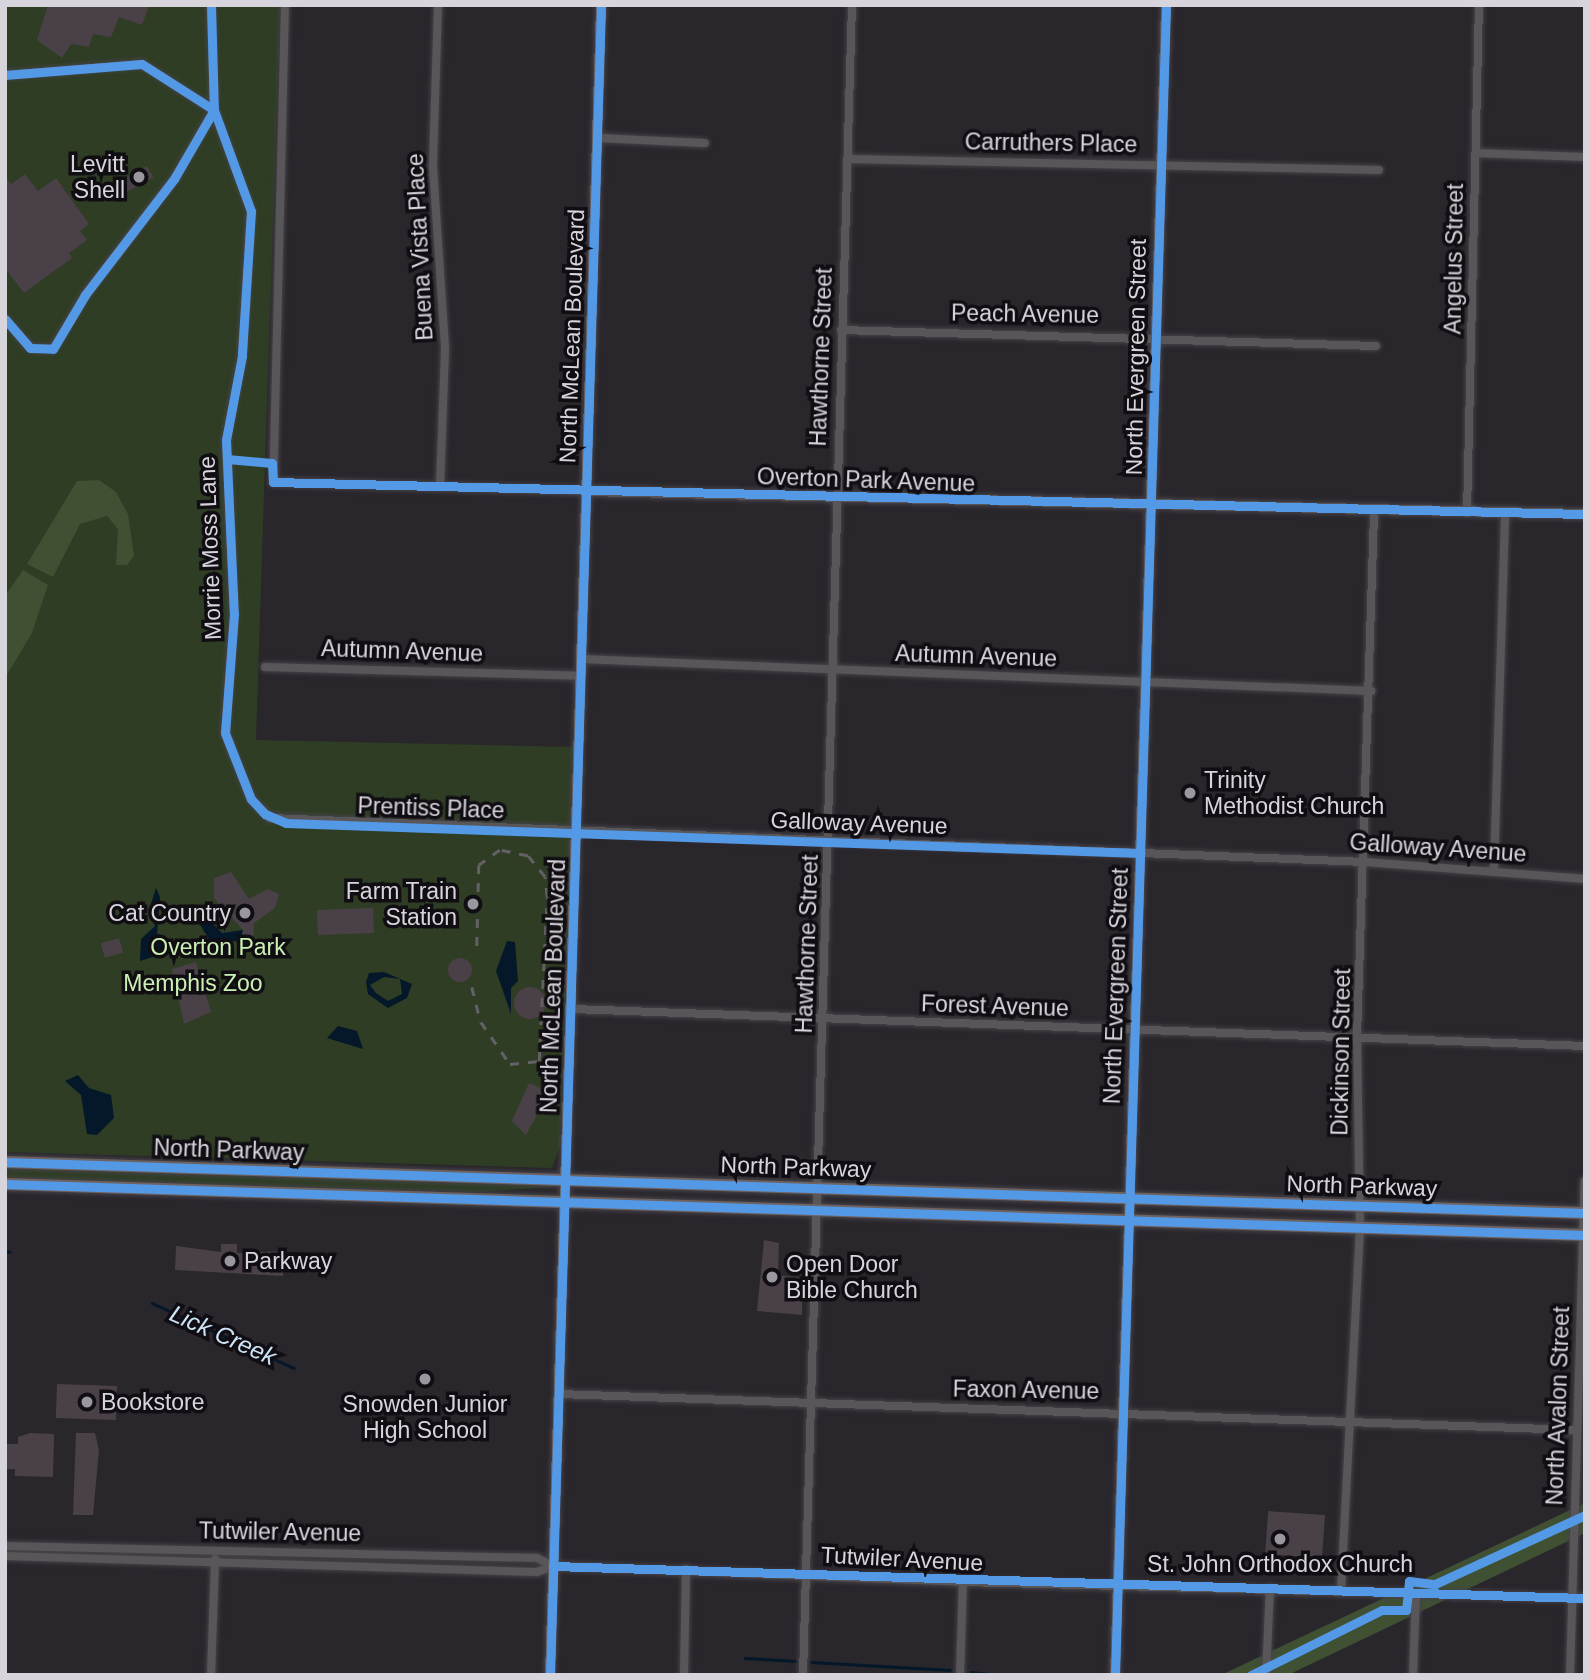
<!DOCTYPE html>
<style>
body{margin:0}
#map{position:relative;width:1590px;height:1680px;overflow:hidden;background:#29262c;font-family:Arial,sans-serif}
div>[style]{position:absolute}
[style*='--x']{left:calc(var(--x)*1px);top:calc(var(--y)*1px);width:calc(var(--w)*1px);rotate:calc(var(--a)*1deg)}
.green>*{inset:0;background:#2e3d23}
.forest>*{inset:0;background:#3f5033}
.water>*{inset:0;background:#041829}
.stream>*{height:2.5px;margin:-1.25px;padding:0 1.25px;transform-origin:1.25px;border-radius:1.25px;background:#041829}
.building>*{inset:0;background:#4a4148;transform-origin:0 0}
.round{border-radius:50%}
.roads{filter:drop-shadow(0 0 2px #454348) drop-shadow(0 0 2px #454348)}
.minor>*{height:8px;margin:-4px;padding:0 4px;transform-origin:4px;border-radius:4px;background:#59565a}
.tertiary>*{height:10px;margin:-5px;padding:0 5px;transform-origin:5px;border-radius:5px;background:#59565a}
.secondary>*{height:10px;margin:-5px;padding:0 5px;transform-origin:5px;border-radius:5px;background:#645d5f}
.primary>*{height:12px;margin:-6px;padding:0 6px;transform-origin:6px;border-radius:6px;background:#6f6362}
.rail>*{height:2.5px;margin-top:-1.25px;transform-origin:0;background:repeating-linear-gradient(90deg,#636165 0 9px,transparent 0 18px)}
.cycleway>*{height:9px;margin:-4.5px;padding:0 4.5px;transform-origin:4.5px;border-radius:4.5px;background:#5399e6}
.dots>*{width:19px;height:19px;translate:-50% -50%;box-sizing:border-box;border:4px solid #110e13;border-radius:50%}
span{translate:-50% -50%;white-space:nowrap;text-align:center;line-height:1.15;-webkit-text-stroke:7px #110e13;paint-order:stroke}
.street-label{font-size:23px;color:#d8d4db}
.poi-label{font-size:23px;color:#d8d4db}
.right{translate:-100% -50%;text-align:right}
.left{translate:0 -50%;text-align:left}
.park-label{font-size:23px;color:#caefb3}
.water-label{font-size:24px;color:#cde5f7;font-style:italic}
.frame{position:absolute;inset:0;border:7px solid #d8d4db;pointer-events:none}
</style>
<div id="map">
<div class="green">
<i style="clip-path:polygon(5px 5px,280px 5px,256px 740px,574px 747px,560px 1147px,552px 1168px,5px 1152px)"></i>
<i style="clip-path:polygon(5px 1167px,552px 1184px,552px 1187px,481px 1192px,42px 1180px,5px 1179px)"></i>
</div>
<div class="forest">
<i style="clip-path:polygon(99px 480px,116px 492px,128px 514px,134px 556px,127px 565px,116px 565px,118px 529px,107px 516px,80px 524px,53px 577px,27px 564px,77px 481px)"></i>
<i style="clip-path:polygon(23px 570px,48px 585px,32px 633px,5px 678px,5px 596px)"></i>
<i style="clip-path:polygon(1585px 1503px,1585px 1533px,1288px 1675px,1221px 1675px)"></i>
</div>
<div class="water">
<i style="clip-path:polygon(156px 888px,160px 897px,157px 934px,165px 936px,169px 952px,140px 961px,141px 939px,155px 926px,150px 907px)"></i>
<i style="clip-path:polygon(204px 915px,222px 933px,243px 930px,242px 942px,209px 939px,197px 920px)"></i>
<i style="clip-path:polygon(507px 941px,515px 942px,518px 981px,511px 988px,511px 1014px,496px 971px)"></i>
<i style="clip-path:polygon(evenodd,384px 972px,412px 984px,407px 998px,388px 1008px,368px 994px,366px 982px,369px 973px,384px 972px,384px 977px,400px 979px,402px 994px,388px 1001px,376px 993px,370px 985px,384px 977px)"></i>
<i style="clip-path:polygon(338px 1026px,357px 1031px,363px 1049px,327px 1038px)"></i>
<i style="clip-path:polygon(78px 1075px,89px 1088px,111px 1095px,114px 1118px,97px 1135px,87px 1134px,81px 1095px,65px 1081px)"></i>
</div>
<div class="stream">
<i style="--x:5;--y:1250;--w:5;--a:22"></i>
<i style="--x:152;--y:1303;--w:156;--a:24.6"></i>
<i style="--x:745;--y:1658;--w:51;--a:3.4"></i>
<i style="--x:811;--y:1662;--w:139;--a:3.3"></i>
<i style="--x:971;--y:1672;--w:30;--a:6"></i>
</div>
<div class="building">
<i style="clip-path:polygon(48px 5px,149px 5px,142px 25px,119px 17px,111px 37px,93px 34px,89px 47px,71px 44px,62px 58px,37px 40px)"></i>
<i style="left:147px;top:166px;width:13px;height:37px;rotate:61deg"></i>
<i style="clip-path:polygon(25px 174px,38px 191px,56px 178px,89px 224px,80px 231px,87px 240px,69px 253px,72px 258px,24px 293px,5px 268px,5px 176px,11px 184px)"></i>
<i style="clip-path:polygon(231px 872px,249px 899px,268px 889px,279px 894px,275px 908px,254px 923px,253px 952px,239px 947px,243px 930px,214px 898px,214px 878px)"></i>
<i style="left:373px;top:908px;width:25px;height:56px;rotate:88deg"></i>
<i style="left:119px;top:938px;width:15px;height:19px;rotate:74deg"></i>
<i class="round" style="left:448px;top:958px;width:24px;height:24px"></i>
<i style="clip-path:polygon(196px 962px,211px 1012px,184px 1024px,172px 969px)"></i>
<i class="round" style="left:514px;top:987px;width:32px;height:32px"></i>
<i style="clip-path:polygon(529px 1083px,545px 1090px,546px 1098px,526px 1135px,512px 1121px)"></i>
<i style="clip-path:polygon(764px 1240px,779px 1243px,778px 1275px,803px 1278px,802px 1315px,757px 1311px)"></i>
<i style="clip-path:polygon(221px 1244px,237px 1244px,237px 1253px,284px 1251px,283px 1276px,175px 1270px,176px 1246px,221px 1252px)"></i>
<i style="left:57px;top:1384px;width:60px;height:34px;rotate:2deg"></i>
<i style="clip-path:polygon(30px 1433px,54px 1434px,53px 1477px,15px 1476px,15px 1469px,5px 1469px,5px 1444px,18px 1444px,18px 1437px)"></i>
<i style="clip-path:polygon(76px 1433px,95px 1433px,99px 1450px,93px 1515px,73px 1515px)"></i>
<i style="left:1325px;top:1515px;width:43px;height:57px;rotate:94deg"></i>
</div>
<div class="roads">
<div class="minor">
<i style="--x:211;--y:5;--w:105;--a:88.4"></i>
<i style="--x:214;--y:110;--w:108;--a:69.9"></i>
<i style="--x:251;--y:211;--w:145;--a:93.6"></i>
<i style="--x:242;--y:356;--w:86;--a:100.8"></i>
<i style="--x:226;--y:440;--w:174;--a:87.4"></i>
<i style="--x:234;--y:614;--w:119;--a:94.3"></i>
<i style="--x:225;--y:733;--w:71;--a:68.5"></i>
<i style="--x:251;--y:799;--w:27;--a:45"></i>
<i style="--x:270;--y:818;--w:1097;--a:2.3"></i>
<i style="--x:1366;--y:862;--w:220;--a:4.4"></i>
<i style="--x:285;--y:5;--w:477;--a:91.4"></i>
<i style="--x:273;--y:482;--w:313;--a:1.6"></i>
<i style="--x:438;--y:5;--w:162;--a:91.8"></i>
<i style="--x:433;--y:167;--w:183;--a:86.2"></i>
<i style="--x:445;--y:350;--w:137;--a:92.1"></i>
<i style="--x:5;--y:75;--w:137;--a:-4.6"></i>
<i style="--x:142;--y:64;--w:85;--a:32.6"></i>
<i style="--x:597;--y:138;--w:108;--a:2.7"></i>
<i style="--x:1476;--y:153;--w:109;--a:2.1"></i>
<i style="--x:848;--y:159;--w:531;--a:1.19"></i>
<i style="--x:5;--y:319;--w:38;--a:49"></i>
<i style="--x:30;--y:348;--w:23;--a:2"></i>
<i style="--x:53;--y:349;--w:63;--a:-59.3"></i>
<i style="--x:85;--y:295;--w:146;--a:-52.5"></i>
<i style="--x:174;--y:179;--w:80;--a:-59.9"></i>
<i style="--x:841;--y:330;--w:535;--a:1.71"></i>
<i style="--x:1467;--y:513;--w:508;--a:-88.65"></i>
<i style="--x:581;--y:659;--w:791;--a:2.32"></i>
<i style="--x:265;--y:667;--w:315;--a:1.6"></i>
<i style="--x:1494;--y:868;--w:355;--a:-88.2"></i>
<i style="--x:572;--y:1009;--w:1014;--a:2.09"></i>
<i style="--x:559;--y:1394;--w:1018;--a:2.03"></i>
<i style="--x:5;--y:1546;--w:532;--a:1.29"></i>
<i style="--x:537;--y:1558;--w:18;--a:27"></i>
<i style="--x:553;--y:1566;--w:410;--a:2.2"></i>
<i style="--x:963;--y:1582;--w:622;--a:1.47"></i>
<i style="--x:5;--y:1556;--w:532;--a:1.72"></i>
<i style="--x:537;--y:1572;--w:17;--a:-21"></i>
<i style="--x:1341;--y:1590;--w:361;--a:-87"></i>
<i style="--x:1360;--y:1229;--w:192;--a:-90.9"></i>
<i style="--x:1357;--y:1037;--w:524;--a:-88.14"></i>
<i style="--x:211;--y:1675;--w:116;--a:-88"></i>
<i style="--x:684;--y:1675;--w:106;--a:-88.9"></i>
<i style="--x:803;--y:1675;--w:1671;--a:-88.32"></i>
<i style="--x:960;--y:1675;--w:93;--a:-88.2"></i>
<i style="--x:1266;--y:1675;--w:87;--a:-87.4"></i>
<i style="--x:1413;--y:1675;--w:80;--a:-87.9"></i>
<i style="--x:1570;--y:1675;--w:494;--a:-88.3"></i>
</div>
<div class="tertiary">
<i style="--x:586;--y:491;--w:999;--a:1.32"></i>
<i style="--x:1115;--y:1675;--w:1671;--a:-88.25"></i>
</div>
<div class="secondary">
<i style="--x:550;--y:1675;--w:1671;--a:-88.25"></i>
</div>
<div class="primary">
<i style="--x:5;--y:1162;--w:1581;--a:1.85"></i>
<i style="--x:5;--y:1184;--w:1581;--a:1.85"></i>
</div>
</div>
<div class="rail">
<i style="--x:472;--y:987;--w:36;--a:76"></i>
<i style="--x:481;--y:1022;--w:51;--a:55.4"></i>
<i style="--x:510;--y:1064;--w:29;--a:-6"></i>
<i style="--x:539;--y:1061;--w:164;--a:-87.2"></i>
<i style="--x:547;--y:897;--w:20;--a:-96"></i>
<i style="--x:545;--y:877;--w:27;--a:-129"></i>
<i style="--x:528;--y:856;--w:29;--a:-168"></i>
<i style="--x:500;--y:850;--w:26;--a:144"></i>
<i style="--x:479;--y:865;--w:84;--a:91.4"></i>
</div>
<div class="cycleway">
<i style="--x:211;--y:5;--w:105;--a:88.4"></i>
<i style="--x:214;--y:110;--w:108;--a:69.9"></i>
<i style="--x:251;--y:211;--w:145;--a:93.6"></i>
<i style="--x:242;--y:356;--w:86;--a:100.8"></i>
<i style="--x:226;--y:440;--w:174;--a:87.4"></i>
<i style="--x:234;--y:614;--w:119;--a:94.3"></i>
<i style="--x:225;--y:733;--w:71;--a:68.5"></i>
<i style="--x:251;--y:799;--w:21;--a:47"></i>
<i style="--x:265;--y:814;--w:23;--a:23"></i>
<i style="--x:286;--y:823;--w:855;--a:2.01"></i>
<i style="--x:5;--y:75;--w:137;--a:-4.6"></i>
<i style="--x:142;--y:64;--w:85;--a:32.6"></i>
<i style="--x:5;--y:319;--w:38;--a:49"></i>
<i style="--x:30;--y:348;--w:23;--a:2"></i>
<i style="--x:53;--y:349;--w:63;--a:-59.3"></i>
<i style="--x:85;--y:295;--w:146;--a:-52.5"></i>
<i style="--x:174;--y:179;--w:80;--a:-59.9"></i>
<i style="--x:227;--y:459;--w:45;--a:5.1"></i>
<i style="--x:272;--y:463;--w:19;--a:87"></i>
<i style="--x:273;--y:482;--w:1312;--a:1.4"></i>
<i style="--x:5;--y:1162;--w:1581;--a:1.85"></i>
<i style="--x:5;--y:1184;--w:1581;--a:1.85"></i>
<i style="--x:553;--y:1566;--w:1032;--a:1.78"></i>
<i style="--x:550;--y:1675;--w:1671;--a:-88.25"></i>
<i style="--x:1115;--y:1675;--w:1671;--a:-88.25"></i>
<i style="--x:1251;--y:1675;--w:146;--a:-26.4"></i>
<i style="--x:1382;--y:1610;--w:24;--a:0"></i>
<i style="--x:1406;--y:1610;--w:29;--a:-84"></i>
<i style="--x:1409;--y:1581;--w:26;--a:7"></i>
<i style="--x:1435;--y:1584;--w:165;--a:-24.7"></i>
</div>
<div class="dots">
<i style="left:139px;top:177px;background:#9b979e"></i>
<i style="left:1190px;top:793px;background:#9b979e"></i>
<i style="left:473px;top:904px;background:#9b979e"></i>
<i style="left:245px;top:913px;background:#9b979e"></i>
<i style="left:230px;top:1261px;background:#9b979e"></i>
<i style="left:772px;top:1277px;background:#9b979e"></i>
<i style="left:425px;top:1379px;background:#9b979e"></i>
<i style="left:87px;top:1402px;background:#9b979e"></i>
<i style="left:1280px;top:1539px;background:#9b979e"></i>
</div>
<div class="street-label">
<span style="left:1051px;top:143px;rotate:1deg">Carruthers Place</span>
<span style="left:420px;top:247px;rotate:-93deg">Buena Vista Place</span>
<span style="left:1454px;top:259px;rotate:-89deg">Angelus Street</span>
<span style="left:1025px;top:314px;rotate:1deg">Peach Avenue</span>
<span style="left:572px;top:336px;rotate:-88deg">North McLean Boulevard</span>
<span style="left:821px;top:357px;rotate:-88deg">Hawthorne Street</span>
<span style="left:1136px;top:357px;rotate:-89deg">North Evergreen Street</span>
<span style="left:866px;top:480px;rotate:2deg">Overton Park Avenue</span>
<span style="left:210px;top:548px;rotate:-92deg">Morrie Moss Lane</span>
<span style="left:402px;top:651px;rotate:2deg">Autumn Avenue</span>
<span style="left:976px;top:656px;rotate:2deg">Autumn Avenue</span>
<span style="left:431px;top:808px;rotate:2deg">Prentiss Place</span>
<span style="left:859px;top:823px;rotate:2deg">Galloway Avenue</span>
<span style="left:1438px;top:848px;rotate:4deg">Galloway Avenue</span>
<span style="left:807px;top:944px;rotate:-88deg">Hawthorne Street</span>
<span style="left:553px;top:986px;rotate:-88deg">North McLean Boulevard</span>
<span style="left:1116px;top:986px;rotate:-88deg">North Evergreen Street</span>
<span style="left:995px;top:1006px;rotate:2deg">Forest Avenue</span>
<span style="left:1341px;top:1052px;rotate:-89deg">Dickinson Street</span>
<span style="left:229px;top:1150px;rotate:2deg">North Parkway</span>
<span style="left:796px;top:1167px;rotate:2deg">North Parkway</span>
<span style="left:1362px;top:1186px;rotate:2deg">North Parkway</span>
<span style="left:1026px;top:1390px;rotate:1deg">Faxon Avenue</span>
<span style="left:1558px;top:1406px;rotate:-88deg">North Avalon Street</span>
<span style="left:280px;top:1532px;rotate:1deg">Tutwiler Avenue</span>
<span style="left:902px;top:1559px;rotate:3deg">Tutwiler Avenue</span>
</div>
<div class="poi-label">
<span class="right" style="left:125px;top:177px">Levitt<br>Shell</span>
<span class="left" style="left:1204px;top:793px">Trinity<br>Methodist Church</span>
<span class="right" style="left:457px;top:904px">Farm Train<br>Station</span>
<span class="right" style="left:231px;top:913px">Cat Country</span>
<span class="left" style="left:244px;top:1261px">Parkway</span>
<span class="left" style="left:786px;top:1277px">Open Door<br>Bible Church</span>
<span class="left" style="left:101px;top:1402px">Bookstore</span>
<span style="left:425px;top:1417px">Snowden Junior<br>High School</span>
<span style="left:1280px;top:1564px">St. John Orthodox Church</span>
</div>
<div class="park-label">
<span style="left:218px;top:947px">Overton Park</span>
<span style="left:193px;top:983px">Memphis Zoo</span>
</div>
<div class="water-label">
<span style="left:223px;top:1335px;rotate:24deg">Lick Creek</span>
</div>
<div class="frame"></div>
</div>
